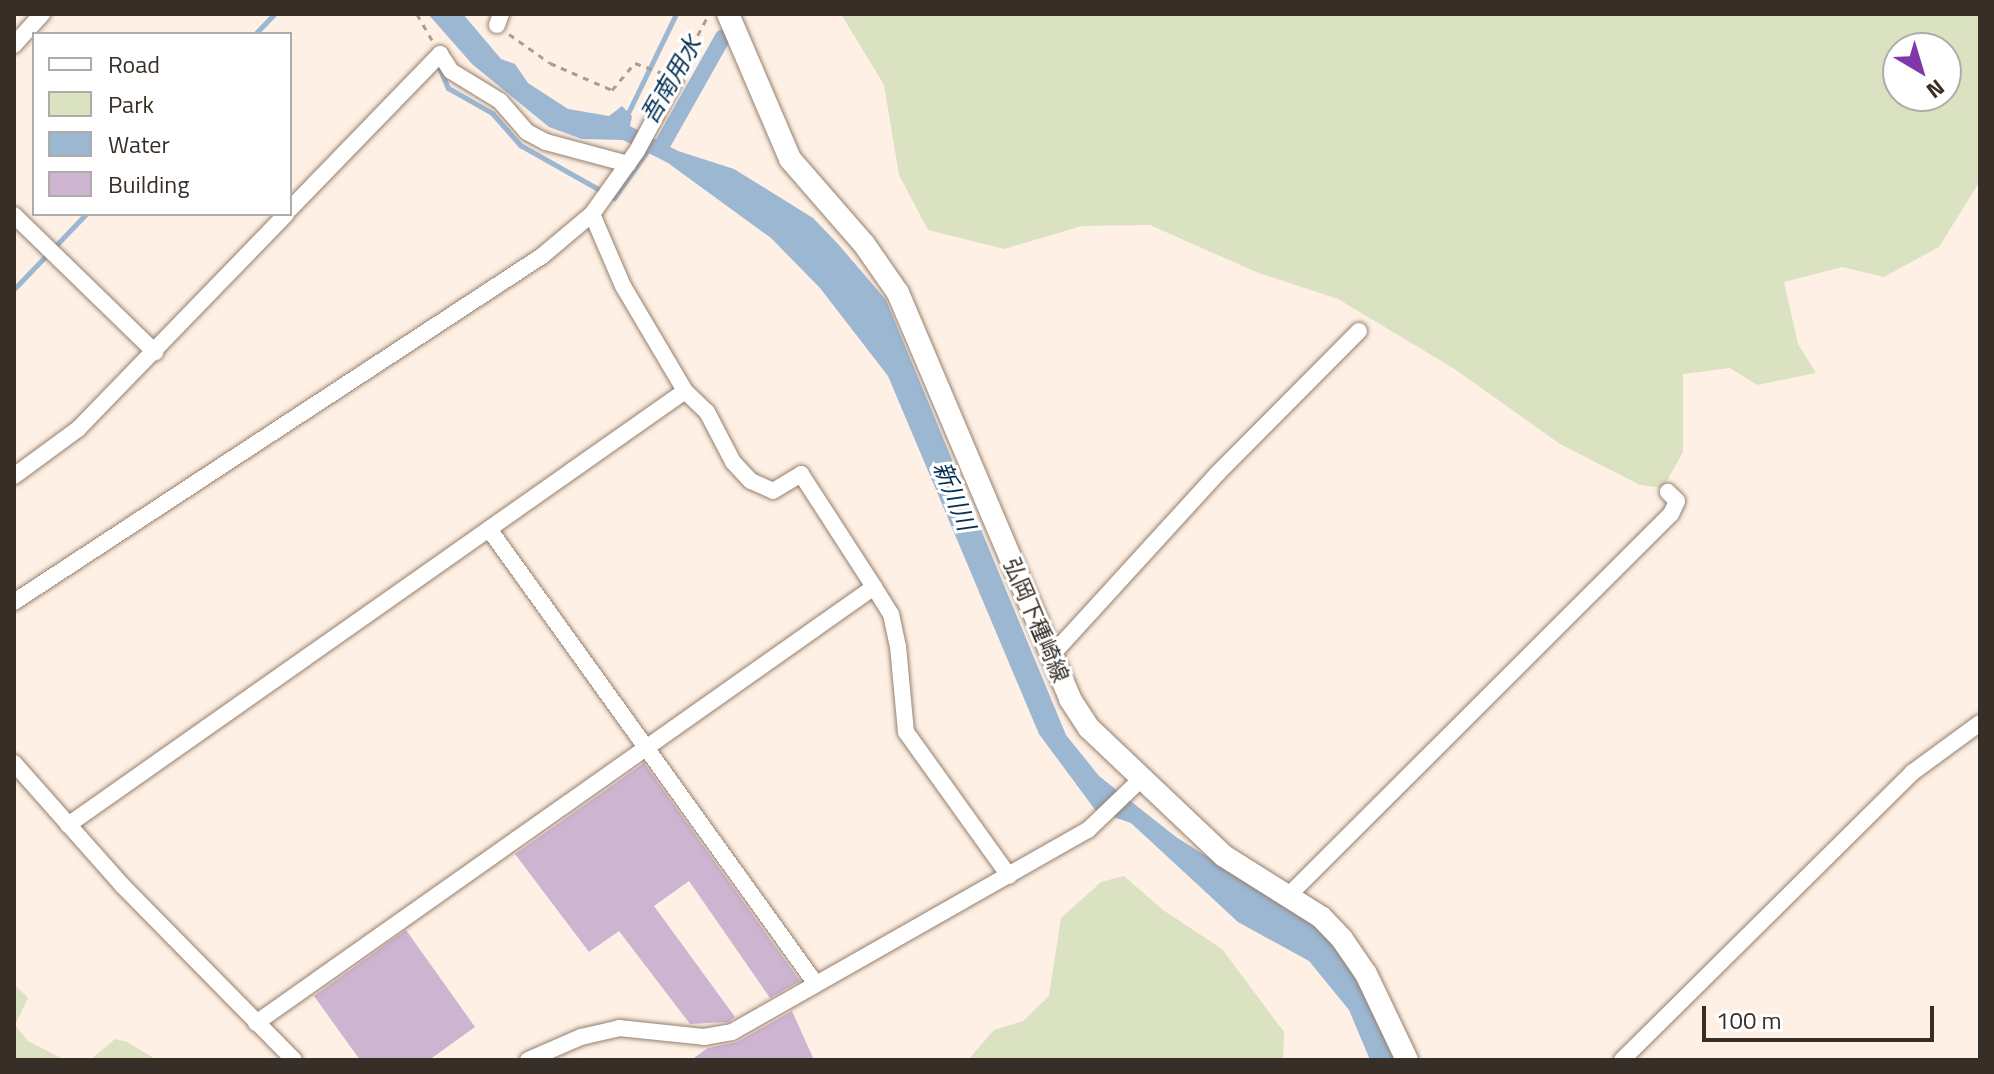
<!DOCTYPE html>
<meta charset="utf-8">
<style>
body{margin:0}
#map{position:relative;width:1994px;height:1074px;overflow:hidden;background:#fef0e4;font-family:"Titillium Web","Noto Sans JP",sans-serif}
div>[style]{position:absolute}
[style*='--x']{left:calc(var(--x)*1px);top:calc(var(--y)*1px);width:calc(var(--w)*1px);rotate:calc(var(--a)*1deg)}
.green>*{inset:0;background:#dbe2c1}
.water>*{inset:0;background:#9cb7d2}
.stream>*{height:5px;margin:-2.5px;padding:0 2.5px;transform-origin:2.5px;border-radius:2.5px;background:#9cb7d2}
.canal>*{height:16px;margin:-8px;padding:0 8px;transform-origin:8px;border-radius:8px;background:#9cb7d2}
.building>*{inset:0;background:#cdb4d1}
.path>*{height:3px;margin-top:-1.5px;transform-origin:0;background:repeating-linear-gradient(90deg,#aa9e94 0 6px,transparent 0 12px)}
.roads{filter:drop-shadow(0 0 2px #947f6d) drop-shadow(0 0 2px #947f6d)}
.minor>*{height:16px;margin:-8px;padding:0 8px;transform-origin:8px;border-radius:8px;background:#fff}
.secondary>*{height:22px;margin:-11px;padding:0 11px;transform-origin:11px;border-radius:11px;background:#fff}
span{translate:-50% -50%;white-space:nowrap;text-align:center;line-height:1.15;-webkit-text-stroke:6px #fff;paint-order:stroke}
.street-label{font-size:22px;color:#372e27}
.water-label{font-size:24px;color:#032f53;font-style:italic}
.frame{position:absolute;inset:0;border:16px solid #372e27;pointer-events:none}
.legend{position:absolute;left:32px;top:32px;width:260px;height:184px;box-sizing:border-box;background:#fff;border:2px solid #afaba9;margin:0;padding:10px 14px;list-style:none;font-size:24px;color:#372e27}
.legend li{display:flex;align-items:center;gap:16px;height:40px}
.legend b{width:40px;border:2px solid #afaba9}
.north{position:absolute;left:1882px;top:32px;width:80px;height:80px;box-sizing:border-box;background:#fff;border:2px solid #afaba9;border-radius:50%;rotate:142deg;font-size:22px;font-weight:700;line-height:32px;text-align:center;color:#372e27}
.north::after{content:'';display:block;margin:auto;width:28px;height:36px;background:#8137a9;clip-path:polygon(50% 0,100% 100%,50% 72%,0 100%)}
.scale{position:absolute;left:1702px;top:1006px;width:232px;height:36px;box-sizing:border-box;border:4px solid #372e27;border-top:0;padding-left:10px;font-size:24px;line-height:28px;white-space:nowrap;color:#372e27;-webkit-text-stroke:6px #fff;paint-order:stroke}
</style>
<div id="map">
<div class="green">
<i style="clip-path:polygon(evenodd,841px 14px,1980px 14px,1980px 181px,1939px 247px,1884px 277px,1842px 267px,1784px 282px,1798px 344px,1816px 373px,1757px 385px,1730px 368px,1683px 374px,1683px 452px,1663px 488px,1640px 485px,1560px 444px,1453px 368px,1338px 299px,1256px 272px,1150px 225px,1082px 226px,1004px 249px,928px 230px,899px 175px,884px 85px,841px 14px,1898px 48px,1946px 48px,1946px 96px,1898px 96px,1898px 48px)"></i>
<i style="clip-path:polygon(1124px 876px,1163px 910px,1222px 949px,1284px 1032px,1283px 1060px,968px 1060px,994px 1030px,1023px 1021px,1049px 996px,1061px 918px,1101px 882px)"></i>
<i style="clip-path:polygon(14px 984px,28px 998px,15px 1025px,28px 1041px,65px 1060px,14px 1060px)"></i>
<i style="clip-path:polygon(115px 1039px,127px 1042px,157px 1060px,90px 1060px)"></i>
</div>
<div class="water">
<i style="clip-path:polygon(428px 14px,463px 14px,501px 59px,515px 64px,528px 83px,568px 109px,609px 116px,622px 106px,632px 116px,630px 126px,678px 151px,734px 169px,813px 218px,838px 244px,886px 300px,1066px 735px,1099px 776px,1176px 837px,1314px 924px,1343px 955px,1376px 1011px,1395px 1060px,1370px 1060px,1349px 1010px,1309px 961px,1238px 922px,1131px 823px,1096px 811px,1039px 734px,888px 376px,820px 288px,771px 238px,668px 163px,623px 140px,582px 139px,549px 127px,472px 64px)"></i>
</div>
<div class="stream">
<i style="--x:255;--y:34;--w:28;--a:-46"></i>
<i style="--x:439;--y:67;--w:23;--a:67"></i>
<i style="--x:448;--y:88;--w:51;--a:29.6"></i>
<i style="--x:492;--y:113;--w:43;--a:48.8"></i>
<i style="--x:520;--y:145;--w:108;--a:29.4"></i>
<i style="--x:614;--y:198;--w:62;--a:-54.8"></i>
<i style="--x:626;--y:117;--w:114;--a:-64.1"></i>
<i style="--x:14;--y:289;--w:104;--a:-46.2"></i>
</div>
<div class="canal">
<i style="--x:661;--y:147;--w:126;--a:-60.6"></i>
</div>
<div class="building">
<i style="clip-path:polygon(644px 763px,800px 981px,770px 998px,689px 881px,654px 906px,735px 1017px,728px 1022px,690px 1024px,619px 931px,589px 952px,515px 854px)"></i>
<i style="clip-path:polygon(406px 930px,475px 1027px,429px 1060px,360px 1060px,314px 996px)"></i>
<i style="clip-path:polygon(792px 1011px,814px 1060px,691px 1060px,708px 1048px,737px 1042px)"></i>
</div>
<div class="path">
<i style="--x:417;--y:14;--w:30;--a:60"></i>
<i style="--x:509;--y:34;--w:50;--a:35.3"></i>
<i style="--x:550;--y:63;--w:68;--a:23.5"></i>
<i style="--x:612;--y:90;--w:35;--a:-50"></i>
<i style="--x:635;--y:63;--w:30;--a:20"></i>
<i style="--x:681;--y:67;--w:60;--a:-62.2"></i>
</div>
<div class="roads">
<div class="minor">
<i style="--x:497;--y:25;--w:12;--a:-70"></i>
<i style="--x:14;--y:45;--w:42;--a:-47.9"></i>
<i style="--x:290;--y:209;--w:216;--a:-45.9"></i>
<i style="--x:440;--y:54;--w:20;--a:57"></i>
<i style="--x:451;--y:71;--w:57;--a:31.5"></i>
<i style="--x:500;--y:101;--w:41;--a:48.9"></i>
<i style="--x:527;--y:132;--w:21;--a:28"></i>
<i style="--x:546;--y:142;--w:85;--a:15"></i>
<i style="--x:592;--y:214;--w:78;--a:66.7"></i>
<i style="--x:623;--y:286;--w:122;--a:59.4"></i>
<i style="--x:685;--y:391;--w:30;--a:44"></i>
<i style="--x:707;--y:412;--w:56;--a:62.5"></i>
<i style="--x:733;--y:462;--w:26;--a:47"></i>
<i style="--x:751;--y:481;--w:24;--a:24"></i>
<i style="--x:773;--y:491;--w:33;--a:-31"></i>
<i style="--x:801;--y:474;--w:135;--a:57.1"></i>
<i style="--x:874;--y:587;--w:32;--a:58"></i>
<i style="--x:891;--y:614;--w:33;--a:78"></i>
<i style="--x:898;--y:646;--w:86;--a:84.7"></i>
<i style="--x:906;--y:732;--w:177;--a:54.4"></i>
<i style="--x:14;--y:215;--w:197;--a:44.2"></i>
<i style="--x:14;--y:476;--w:79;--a:-36.3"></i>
<i style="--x:78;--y:429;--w:299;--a:-45.9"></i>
<i style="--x:489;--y:529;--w:560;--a:54.3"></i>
<i style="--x:14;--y:602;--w:631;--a:-33.24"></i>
<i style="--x:542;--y:256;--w:65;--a:-40"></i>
<i style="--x:592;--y:214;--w:77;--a:-54.5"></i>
<i style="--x:637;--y:151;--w:81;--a:-61.8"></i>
<i style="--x:1050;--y:657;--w:249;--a:-47.6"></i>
<i style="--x:1218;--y:473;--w:200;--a:-45.2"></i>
<i style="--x:14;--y:763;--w:163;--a:48.5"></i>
<i style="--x:122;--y:885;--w:245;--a:45.5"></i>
<i style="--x:68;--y:825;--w:754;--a:-35.12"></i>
<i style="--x:1288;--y:896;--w:541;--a:-44.93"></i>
<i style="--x:1671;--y:514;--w:14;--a:-65"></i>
<i style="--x:1677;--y:501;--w:13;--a:-135"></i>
<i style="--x:256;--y:1023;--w:756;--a:-35.2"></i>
<i style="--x:528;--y:1060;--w:58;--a:-23.5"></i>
<i style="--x:581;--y:1037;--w:39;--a:-13"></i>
<i style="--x:619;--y:1028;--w:85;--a:6"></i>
<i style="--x:704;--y:1037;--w:28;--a:-10"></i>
<i style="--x:732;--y:1032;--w:409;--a:-29.6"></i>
<i style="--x:1088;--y:830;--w:74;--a:-43.9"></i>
<i style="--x:1622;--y:1060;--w:409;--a:-44.7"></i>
<i style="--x:1913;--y:772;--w:83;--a:-36.2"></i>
</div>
<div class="secondary">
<i style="--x:728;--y:14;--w:158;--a:66.8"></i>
<i style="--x:790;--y:159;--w:113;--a:49"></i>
<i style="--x:864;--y:244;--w:60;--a:55.2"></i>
<i style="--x:898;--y:293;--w:441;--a:67"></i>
<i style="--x:1070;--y:699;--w:35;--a:57"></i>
<i style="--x:1089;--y:728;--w:186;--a:43.5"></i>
<i style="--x:1224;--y:856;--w:115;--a:32.2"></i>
<i style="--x:1321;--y:917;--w:30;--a:46"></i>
<i style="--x:1342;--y:939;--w:42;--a:55.6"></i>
<i style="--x:1366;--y:974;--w:95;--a:64.5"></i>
</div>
</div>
<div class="street-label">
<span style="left:1036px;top:620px;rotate:67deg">弘岡下種崎線</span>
</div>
<div class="water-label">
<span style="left:671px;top:80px;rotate:-60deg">吾南用水</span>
<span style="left:954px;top:496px;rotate:68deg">新川川</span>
</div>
<div class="frame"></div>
<ul class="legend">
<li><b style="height:10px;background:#fff"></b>Road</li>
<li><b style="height:22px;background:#dbe2c1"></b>Park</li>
<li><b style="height:22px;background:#9cb7d2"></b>Water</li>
<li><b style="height:22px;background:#cdb4d1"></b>Building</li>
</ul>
<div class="north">N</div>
<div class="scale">100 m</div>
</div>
